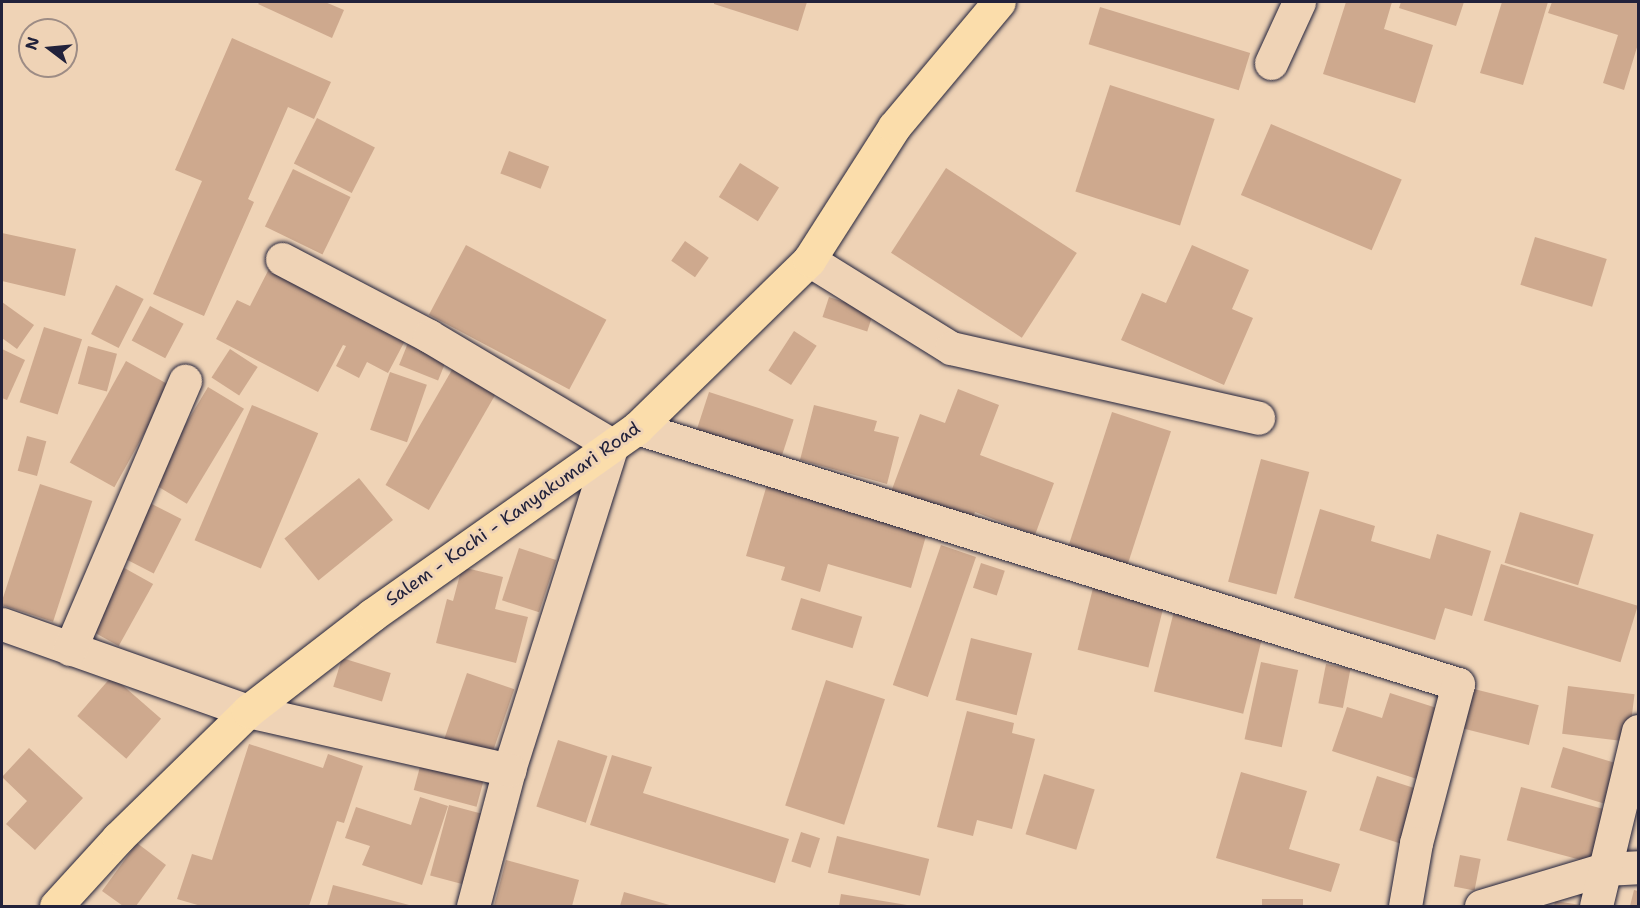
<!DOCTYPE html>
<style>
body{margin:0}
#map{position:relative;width:1640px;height:908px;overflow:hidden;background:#efd3b6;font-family:"Shantell Sans",sans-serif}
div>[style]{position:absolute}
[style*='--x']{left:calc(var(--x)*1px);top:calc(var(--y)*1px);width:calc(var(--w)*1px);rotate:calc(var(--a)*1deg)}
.building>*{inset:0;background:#cea98e;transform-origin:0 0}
.roads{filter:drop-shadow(0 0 2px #22223b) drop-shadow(0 0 2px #22223b)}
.minor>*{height:33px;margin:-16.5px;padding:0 16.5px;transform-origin:16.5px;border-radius:16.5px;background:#efd3b6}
.trunk>*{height:33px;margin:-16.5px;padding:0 16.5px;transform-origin:16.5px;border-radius:16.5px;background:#fbddab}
span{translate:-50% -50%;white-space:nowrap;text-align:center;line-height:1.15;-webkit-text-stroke:6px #efd3b6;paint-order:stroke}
.street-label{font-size:18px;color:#22223b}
.frame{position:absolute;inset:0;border:3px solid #22223b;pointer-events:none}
.north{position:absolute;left:18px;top:18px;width:60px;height:60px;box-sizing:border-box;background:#efd3b6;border:2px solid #9d8c85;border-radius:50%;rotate:286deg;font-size:16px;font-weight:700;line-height:24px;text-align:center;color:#22223b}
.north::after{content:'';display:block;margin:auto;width:21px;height:27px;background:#22223b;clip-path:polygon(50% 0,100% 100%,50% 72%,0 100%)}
</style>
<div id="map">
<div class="building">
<i style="clip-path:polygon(260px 2px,325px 2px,344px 10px,332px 38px,258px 4px)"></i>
<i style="clip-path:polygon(714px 2px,807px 2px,798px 31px,714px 4px)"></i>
<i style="clip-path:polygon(1346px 2px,1392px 2px,1384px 29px,1433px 45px,1415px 103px,1323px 74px)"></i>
<i style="clip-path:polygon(1401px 2px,1464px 2px,1456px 26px,1399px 8px)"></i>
<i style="clip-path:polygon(1502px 2px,1548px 2px,1523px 85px,1480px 73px)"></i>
<i style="clip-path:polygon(1552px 2px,1638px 2px,1638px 44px,1624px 90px,1603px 83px,1618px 35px,1548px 13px)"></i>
<i style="left:1100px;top:7px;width:157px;height:39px;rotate:17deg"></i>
<i style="clip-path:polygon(232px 38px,331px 82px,314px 119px,288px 107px,248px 199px,254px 202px,204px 316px,153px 294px,202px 181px,175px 170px)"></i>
<i style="left:1110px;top:85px;width:110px;height:112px;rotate:18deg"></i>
<i style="left:317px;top:118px;width:65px;height:51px;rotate:27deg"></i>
<i style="left:1271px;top:124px;width:142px;height:77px;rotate:23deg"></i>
<i style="left:509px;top:151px;width:43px;height:24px;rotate:21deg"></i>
<i style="left:740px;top:163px;width:46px;height:40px;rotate:32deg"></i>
<i style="left:946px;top:168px;width:156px;height:101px;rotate:33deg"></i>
<i style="left:293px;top:169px;width:64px;height:64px;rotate:26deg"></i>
<i style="clip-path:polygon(2px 233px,76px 249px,65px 296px,2px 281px)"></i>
<i style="left:1535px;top:237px;width:75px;height:50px;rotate:17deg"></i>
<i style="left:685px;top:241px;width:29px;height:24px;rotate:35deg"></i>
<i style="left:466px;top:245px;width:159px;height:79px;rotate:28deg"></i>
<i style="clip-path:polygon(1192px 245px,1249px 270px,1232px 309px,1253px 318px,1224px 385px,1121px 340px,1142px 293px,1166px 303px)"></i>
<i style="clip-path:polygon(272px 263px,409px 333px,388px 373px,367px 362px,359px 378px,336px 366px,346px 346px,343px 345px,318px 392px,216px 339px,237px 300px,250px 306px)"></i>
<i style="left:116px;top:285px;width:31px;height:55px;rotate:27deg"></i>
<i style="left:829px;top:297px;width:47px;height:21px;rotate:18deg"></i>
<i style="clip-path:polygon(2px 302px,34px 325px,17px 349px,2px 338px)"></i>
<i style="left:150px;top:306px;width:38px;height:39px;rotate:28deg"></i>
<i style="left:44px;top:327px;width:40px;height:79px;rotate:18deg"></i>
<i style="left:794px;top:331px;width:27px;height:47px;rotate:33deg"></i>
<i style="left:410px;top:338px;width:42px;height:29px;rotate:22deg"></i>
<i style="left:88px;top:346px;width:30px;height:39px;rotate:15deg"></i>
<i style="clip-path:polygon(2px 349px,25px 360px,7px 400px,2px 398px)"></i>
<i style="left:230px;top:349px;width:33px;height:34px;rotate:33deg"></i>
<i style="left:126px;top:361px;width:51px;height:116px;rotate:29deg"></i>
<i style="left:453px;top:368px;width:50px;height:135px;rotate:30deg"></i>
<i style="left:390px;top:372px;width:39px;height:61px;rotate:19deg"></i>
<i style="left:208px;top:387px;width:42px;height:111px;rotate:31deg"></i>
<i style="clip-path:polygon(958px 389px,999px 405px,980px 455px,1054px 483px,1035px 535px,975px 512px,971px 523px,891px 492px,920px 414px,945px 423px)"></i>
<i style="left:709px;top:392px;width:89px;height:46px;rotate:18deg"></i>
<i style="left:252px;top:405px;width:72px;height:147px;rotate:23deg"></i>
<i style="clip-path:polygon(814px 405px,877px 421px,874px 431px,899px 437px,887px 484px,800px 460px)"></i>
<i style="left:1112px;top:412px;width:62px;height:146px;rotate:18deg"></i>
<i style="left:27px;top:436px;width:20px;height:36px;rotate:15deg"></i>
<i style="left:1261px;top:459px;width:50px;height:127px;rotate:15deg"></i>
<i style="left:359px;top:478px;width:54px;height:96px;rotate:51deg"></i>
<i style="clip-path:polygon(768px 481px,928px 529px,911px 588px,828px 564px,820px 592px,781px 580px,785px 567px,746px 556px)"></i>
<i style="left:40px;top:484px;width:55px;height:127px;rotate:18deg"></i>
<i style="left:144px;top:500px;width:42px;height:61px;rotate:27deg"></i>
<i style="clip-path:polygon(1320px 509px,1375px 526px,1371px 541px,1430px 559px,1437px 534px,1491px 551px,1472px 616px,1445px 608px,1435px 640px,1294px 598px)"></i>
<i style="left:1520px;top:512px;width:77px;height:53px;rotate:17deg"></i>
<i style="left:941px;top:545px;width:37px;height:148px;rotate:19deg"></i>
<i style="left:519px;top:548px;width:39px;height:55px;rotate:18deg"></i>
<i style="left:981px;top:563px;width:25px;height:26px;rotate:18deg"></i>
<i style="left:1501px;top:564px;width:143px;height:59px;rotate:17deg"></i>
<i style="left:119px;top:565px;width:39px;height:71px;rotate:29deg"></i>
<i style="clip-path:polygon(462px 567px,503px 577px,495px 609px,528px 617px,516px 663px,436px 643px,447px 599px,453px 601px)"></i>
<i style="left:1095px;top:580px;width:73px;height:72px;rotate:14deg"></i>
<i style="left:801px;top:598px;width:64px;height:33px;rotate:17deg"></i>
<i style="left:1174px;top:611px;width:92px;height:83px;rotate:14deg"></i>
<i style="left:971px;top:638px;width:63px;height:64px;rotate:14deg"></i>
<i style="left:342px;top:658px;width:51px;height:30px;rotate:17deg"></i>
<i style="left:1261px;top:662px;width:38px;height:79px;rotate:12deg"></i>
<i style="left:1326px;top:664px;width:25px;height:40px;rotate:11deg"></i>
<i style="left:467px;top:673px;width:50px;height:78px;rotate:19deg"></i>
<i style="left:112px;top:676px;width:65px;height:53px;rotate:41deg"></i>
<i style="left:826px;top:680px;width:62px;height:132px;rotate:18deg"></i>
<i style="left:1568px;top:686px;width:67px;height:48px;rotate:7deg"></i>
<i style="left:1466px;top:687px;width:75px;height:41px;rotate:14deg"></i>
<i style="clip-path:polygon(1390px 693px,1446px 711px,1423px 781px,1332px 751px,1347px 707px,1382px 718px)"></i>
<i style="clip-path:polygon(967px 711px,1014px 723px,1012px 733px,1035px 739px,1012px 829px,977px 820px,973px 836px,937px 827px)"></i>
<i style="left:558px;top:740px;width:52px;height:70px;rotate:18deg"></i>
<i style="clip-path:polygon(249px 744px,323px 768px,328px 754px,363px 766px,344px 823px,337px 821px,309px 906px,201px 906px,177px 899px,192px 854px,212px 860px)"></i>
<i style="left:1563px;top:747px;width:59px;height:42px;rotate:17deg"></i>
<i style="clip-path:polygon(29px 748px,83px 798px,35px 850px,6px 824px,27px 801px,2px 777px)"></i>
<i style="clip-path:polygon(612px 755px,652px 767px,643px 793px,789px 839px,775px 883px,590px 825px)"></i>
<i style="left:421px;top:763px;width:65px;height:28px;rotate:15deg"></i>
<i style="clip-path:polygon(1241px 772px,1307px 791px,1289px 849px,1340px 864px,1331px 892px,1216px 858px)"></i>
<i style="left:1044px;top:774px;width:53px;height:63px;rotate:17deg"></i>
<i style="left:1377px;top:776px;width:52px;height:57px;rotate:18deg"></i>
<i style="left:1521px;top:787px;width:99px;height:55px;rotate:15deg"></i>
<i style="clip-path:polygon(420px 797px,448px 806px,422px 885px,362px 865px,370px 846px,345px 838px,356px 807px,411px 825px)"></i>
<i style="left:449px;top:805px;width:35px;height:73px;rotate:15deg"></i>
<i style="left:801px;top:832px;width:20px;height:31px;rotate:18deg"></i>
<i style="left:837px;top:836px;width:95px;height:38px;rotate:14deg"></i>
<i style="clip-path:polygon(137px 843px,166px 865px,136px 906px,123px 906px,102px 891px)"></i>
<i style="left:1460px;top:855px;width:21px;height:32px;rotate:11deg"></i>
<i style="clip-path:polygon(506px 860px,579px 880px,572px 906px,494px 906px)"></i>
<i style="clip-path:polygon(333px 885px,413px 906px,327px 906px)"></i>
<i style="clip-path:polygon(1634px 890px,1638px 891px,1638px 906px,1630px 906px)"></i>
<i style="clip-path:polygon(624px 892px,673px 906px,620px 906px)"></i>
<i style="clip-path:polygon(841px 894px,907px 905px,907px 906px,839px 906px)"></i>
<i style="left:1262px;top:899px;width:41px;height:7px"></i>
<i style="clip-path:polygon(1555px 901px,1581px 905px,1581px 906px,1554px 906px)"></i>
</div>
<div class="roads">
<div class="minor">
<i style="--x:1271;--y:63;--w:67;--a:-65.3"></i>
<i style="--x:282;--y:259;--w:166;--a:27.6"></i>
<i style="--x:429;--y:336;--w:213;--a:30.8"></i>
<i style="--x:612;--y:445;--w:341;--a:107.6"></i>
<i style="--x:509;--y:770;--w:141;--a:104.8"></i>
<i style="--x:809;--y:260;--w:167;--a:31.8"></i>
<i style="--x:951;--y:348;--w:315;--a:12.8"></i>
<i style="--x:637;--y:428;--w:860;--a:17.32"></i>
<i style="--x:1458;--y:684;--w:164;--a:104.8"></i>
<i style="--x:1416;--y:843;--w:64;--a:99.9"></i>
<i style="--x:2;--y:624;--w:261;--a:19.5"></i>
<i style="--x:248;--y:711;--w:268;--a:12.7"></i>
<i style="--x:70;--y:649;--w:292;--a:-66.8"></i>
<i style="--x:1481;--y:906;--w:128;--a:-16.7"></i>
<i style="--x:1604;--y:869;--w:34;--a:-3"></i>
<i style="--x:1596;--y:906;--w:180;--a:-76.5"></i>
</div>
<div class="trunk">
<i style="--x:56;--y:906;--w:92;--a:-47.6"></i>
<i style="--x:118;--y:838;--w:182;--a:-44.3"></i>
<i style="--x:248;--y:711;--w:157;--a:-37.7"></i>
<i style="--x:372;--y:615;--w:324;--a:-35.2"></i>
<i style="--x:637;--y:428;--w:240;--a:-44.3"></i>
<i style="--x:809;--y:260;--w:158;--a:-57.4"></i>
<i style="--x:894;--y:127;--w:163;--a:-50"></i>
</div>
</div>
<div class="street-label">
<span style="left:513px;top:514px;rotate:-35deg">Salem - Kochi - Kanyakumari Road</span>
</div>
<div class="frame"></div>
<div class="north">N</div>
</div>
